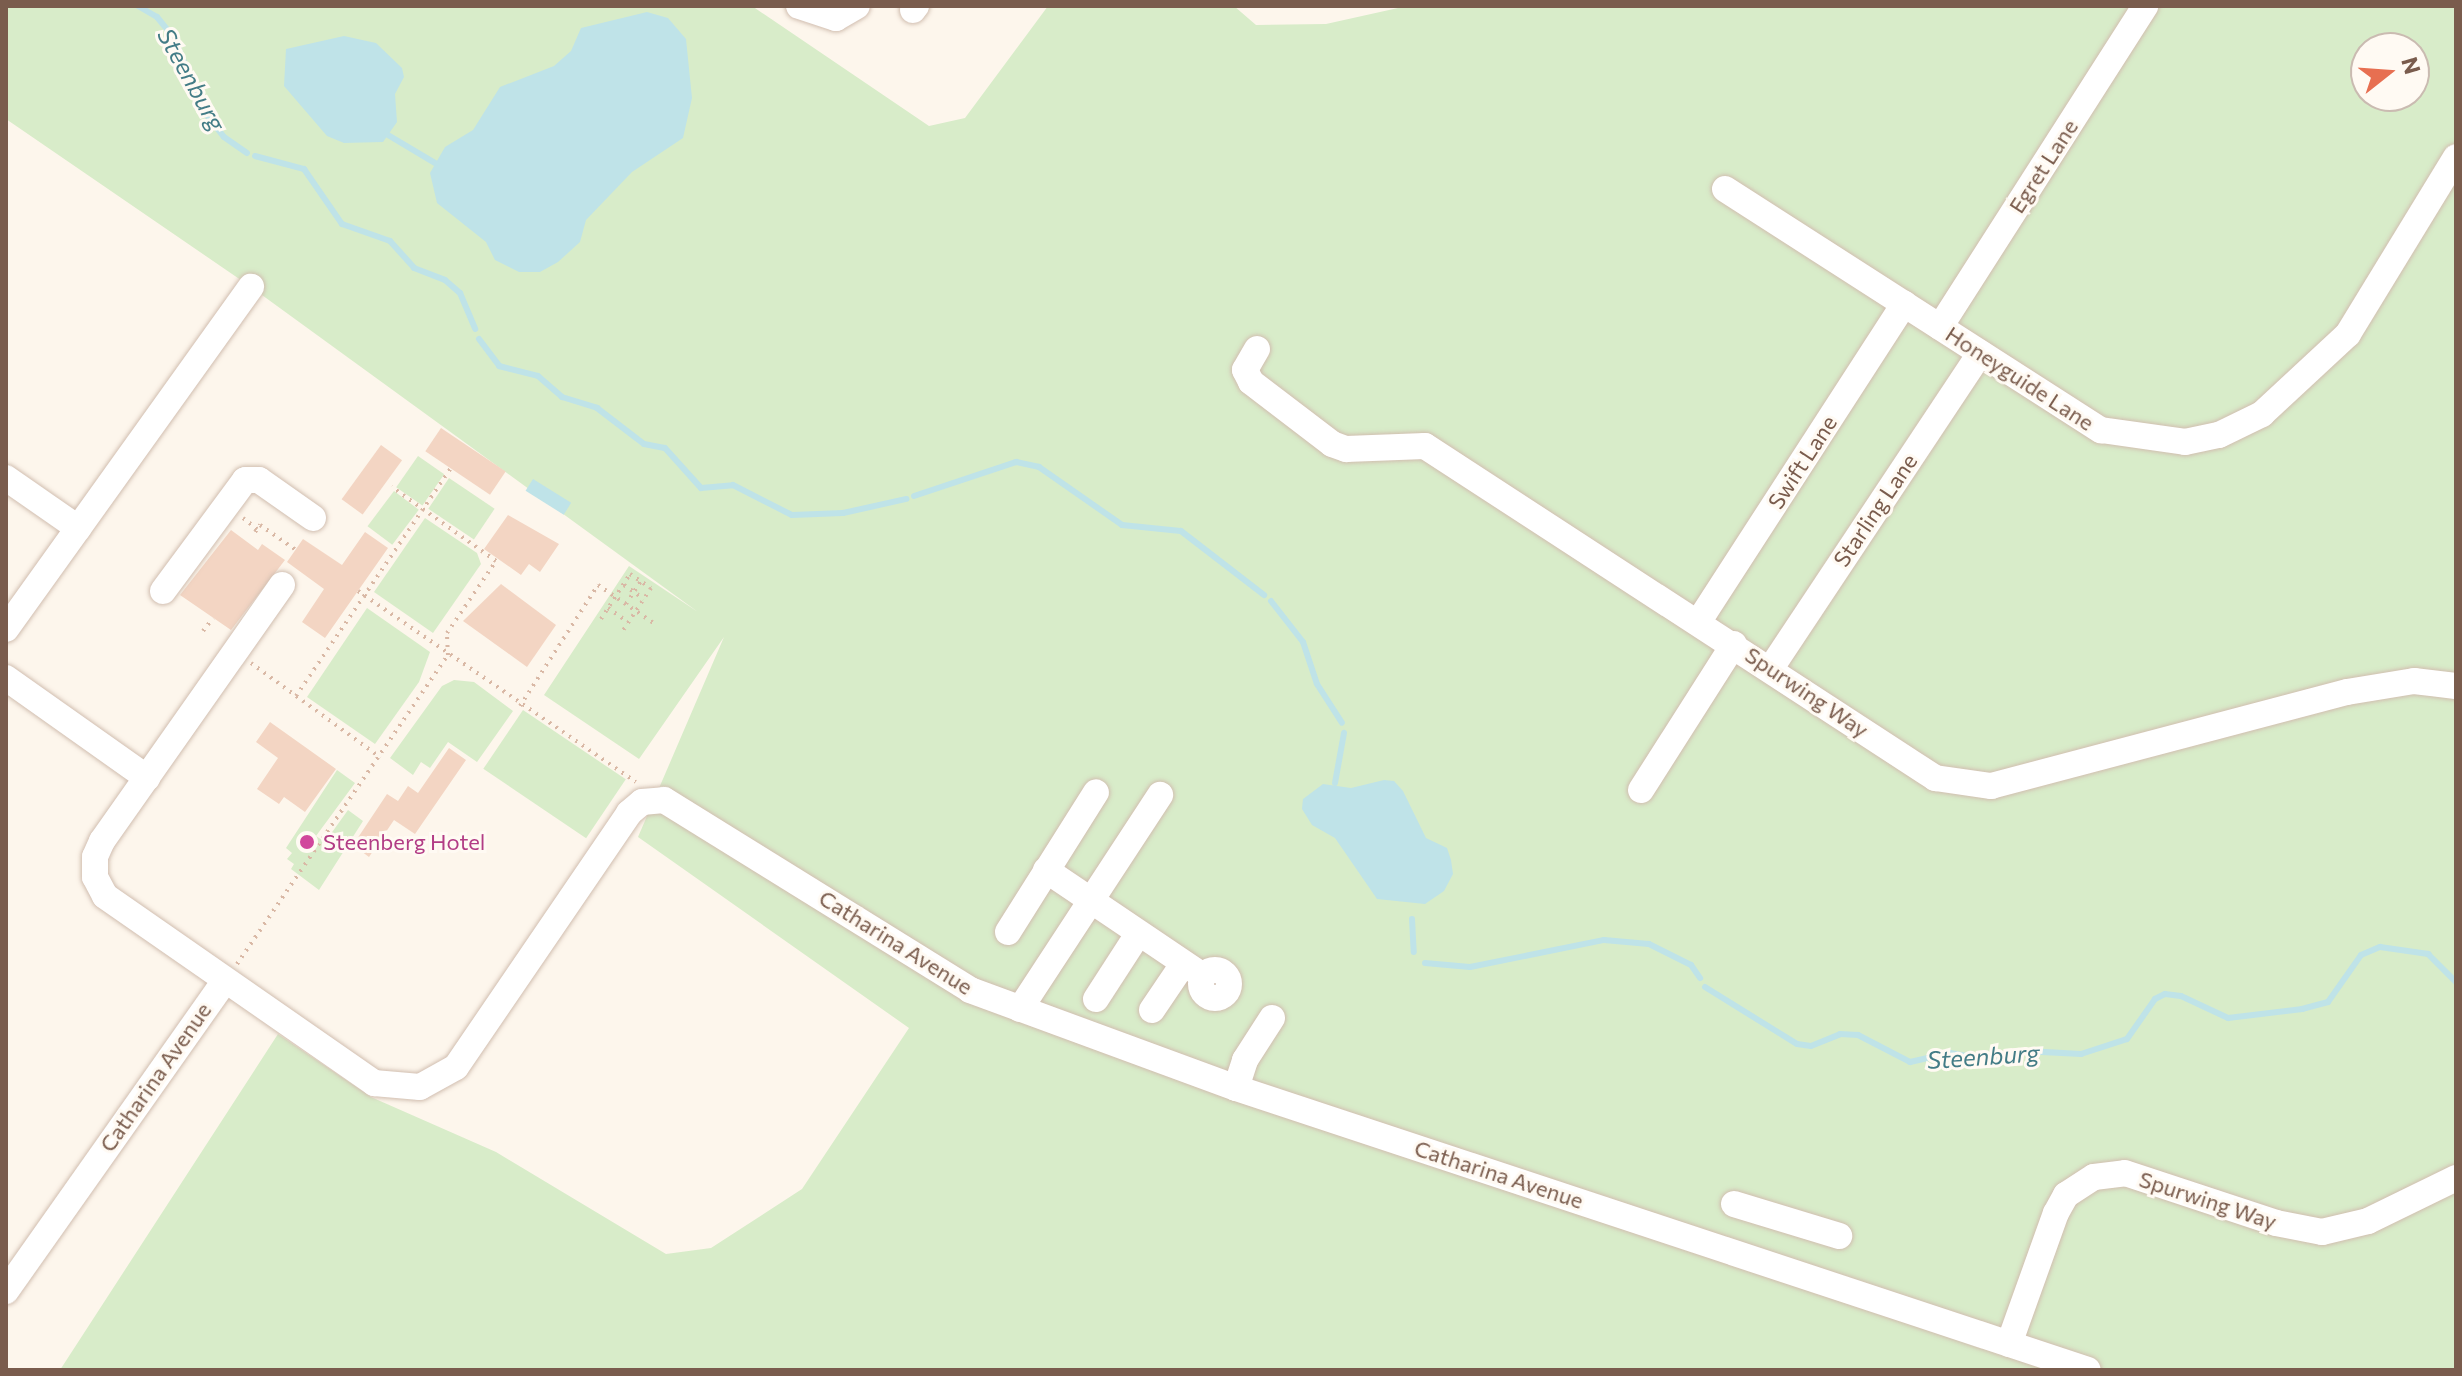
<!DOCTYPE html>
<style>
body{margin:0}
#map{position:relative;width:2462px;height:1376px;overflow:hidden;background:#fdf6ec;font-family:Commissioner,sans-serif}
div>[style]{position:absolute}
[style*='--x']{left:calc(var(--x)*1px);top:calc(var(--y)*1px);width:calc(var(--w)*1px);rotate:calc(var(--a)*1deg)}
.green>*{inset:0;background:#d8ecc9;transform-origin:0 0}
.water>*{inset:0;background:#bfe3e8;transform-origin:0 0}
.stream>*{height:6px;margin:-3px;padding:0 3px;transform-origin:3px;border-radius:3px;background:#bfe3e8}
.building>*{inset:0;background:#f3d5c3;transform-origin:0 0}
.path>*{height:4px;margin-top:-2px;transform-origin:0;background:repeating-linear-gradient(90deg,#d9b8a5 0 2px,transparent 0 8px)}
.roads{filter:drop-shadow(0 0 2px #d1beb0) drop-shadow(0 0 2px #d1beb0)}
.minor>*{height:26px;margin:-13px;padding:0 13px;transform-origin:13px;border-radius:13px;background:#fff}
.minor>.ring{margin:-13px;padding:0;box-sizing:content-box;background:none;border:26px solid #fff;border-radius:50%}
.dots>*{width:22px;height:22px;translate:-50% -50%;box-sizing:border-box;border:4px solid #fffaf3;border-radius:50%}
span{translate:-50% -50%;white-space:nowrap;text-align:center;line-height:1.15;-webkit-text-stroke:6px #fffaf3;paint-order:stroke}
.street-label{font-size:22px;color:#7a5c4d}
.hotel-label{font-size:22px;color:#b23c85}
.left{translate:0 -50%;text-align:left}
.water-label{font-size:24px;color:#437c86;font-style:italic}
.frame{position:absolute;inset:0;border:8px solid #7a5c4d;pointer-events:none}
.north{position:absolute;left:2350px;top:32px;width:80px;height:80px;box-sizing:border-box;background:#fffaf3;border:2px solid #cabbb1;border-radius:50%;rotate:73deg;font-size:22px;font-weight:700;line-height:32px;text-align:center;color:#7a5c4d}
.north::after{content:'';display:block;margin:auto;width:28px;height:36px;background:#e76f51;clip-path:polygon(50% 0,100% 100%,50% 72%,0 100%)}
</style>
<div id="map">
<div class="green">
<i style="clip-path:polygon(evenodd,6px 6px,752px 6px,929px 126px,965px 118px,1048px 6px,1234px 6px,1256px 25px,1326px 24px,1407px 6px,2456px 6px,2456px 1370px,60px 1370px,278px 1034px,371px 1097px,496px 1152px,666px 1254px,711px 1248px,802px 1189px,909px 1028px,638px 837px,724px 637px,639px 759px,544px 695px,629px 566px,698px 612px,251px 287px,6px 119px,6px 6px,2366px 48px,2414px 48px,2414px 96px,2366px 96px,2366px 48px)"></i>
<i style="left:418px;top:456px;width:32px;height:38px;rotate:35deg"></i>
<i style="left:449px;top:478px;width:55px;height:37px;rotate:34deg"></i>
<i style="left:394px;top:491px;width:31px;height:44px;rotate:37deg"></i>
<i style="clip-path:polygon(425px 518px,477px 553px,481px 564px,433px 633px,374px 592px)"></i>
<i style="clip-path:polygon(367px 608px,430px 652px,419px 682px,375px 744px,307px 697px)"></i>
<i style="clip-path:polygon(454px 680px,474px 682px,513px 711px,477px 762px,448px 742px,430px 768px,421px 762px,413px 775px,390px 758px,442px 686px)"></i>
<i style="left:523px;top:710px;width:124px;height:71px;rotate:34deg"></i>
<i style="clip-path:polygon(337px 770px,355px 783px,316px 836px,325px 842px,348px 810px,363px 821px,319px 890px,291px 869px,294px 864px,287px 859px,292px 853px,286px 848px)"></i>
</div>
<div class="water">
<i style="clip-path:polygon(647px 12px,668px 18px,686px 39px,692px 98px,683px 138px,632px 172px,586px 220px,580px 242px,558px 262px,540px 272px,519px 272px,495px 260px,486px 242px,437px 203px,430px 173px,445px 147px,473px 130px,500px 87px,554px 66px,571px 51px,581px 28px)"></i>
<i style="clip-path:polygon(344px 36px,376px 43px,402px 68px,404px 77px,395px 94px,397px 122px,383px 142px,344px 143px,327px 136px,284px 86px,286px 49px)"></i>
<i style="left:533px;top:479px;width:45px;height:14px;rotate:32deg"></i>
<i style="clip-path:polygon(1384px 780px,1394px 781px,1403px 791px,1426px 838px,1447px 848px,1451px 860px,1453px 874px,1444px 891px,1425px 904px,1377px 899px,1335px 838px,1312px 825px,1302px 809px,1303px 799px,1323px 784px,1351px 788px)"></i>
</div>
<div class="stream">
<i style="--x:138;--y:6;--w:22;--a:30"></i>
<i style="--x:157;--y:17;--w:27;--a:51"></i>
<i style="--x:174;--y:38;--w:82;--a:67.2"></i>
<i style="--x:206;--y:114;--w:29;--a:52"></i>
<i style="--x:224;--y:137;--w:28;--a:35"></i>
<i style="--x:388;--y:135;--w:55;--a:30.8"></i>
<i style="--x:255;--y:156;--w:51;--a:14.9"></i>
<i style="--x:304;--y:169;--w:67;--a:55.4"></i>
<i style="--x:342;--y:224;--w:51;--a:19.5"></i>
<i style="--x:390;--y:241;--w:36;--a:48"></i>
<i style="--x:414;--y:268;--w:33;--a:21"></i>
<i style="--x:445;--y:280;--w:20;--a:41"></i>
<i style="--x:460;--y:293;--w:39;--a:67"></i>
<i style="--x:479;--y:339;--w:34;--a:53"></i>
<i style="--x:499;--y:366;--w:40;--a:14.4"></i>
<i style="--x:538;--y:376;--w:32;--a:41"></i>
<i style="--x:562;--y:397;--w:37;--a:17"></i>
<i style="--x:597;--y:408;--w:59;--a:37.5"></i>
<i style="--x:644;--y:444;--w:21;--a:11"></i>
<i style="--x:665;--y:448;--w:54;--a:48"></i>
<i style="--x:701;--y:488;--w:32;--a:-5"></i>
<i style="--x:733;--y:485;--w:66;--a:27"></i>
<i style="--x:792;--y:515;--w:51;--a:-2.2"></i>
<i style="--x:843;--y:513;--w:65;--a:-12.5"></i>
<i style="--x:914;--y:496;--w:108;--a:-18.4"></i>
<i style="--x:1016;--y:462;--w:24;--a:12"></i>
<i style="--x:1039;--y:467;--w:101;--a:34.9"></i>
<i style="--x:1122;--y:525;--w:59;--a:5.8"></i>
<i style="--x:1181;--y:531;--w:105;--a:37.6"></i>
<i style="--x:1271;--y:601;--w:52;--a:52"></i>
<i style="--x:1303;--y:642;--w:44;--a:71.6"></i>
<i style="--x:1317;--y:684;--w:46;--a:57.3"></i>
<i style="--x:1335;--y:783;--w:51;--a:-79.8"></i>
<i style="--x:1412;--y:919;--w:33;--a:87"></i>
<i style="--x:1425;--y:963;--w:45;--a:5.1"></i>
<i style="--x:1470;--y:967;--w:137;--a:-11.4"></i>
<i style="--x:1604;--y:940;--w:45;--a:5.1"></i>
<i style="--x:1649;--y:944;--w:47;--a:26.6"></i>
<i style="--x:1691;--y:965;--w:16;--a:55"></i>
<i style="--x:1705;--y:987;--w:108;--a:31.8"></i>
<i style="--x:1797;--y:1044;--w:14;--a:8"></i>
<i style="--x:1811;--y:1046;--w:31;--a:-22"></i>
<i style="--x:1840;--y:1034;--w:18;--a:3"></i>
<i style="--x:1858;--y:1035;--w:59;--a:27.4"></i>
<i style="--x:1910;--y:1062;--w:41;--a:-12.7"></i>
<i style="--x:1950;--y:1053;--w:47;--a:9.9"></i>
<i style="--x:1996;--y:1061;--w:31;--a:-19"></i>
<i style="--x:2025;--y:1051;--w:56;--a:3.1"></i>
<i style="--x:2081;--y:1054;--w:48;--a:-18.1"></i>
<i style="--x:2127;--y:1039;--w:49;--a:-55"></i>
<i style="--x:2155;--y:999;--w:11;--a:-27"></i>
<i style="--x:2165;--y:994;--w:16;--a:7"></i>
<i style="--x:2181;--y:996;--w:52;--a:25.1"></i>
<i style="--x:2228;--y:1018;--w:75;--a:-6.9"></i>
<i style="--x:2302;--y:1009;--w:27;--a:-15"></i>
<i style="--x:2328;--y:1002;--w:57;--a:-54.9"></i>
<i style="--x:2361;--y:955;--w:21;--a:-23"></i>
<i style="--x:2380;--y:947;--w:49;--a:8.3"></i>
<i style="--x:2428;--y:954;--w:40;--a:45"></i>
</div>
<div class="building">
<i style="left:441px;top:428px;width:78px;height:28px;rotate:34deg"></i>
<i style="left:381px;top:445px;width:26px;height:67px;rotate:36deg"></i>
<i style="clip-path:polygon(508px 515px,559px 544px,540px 572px,529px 564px,521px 575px,484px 549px)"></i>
<i style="clip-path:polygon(231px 530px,258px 550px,262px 544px,285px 560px,231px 630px,180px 595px)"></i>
<i style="clip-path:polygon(365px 532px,388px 548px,325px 638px,302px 622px,324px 589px,287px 562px,303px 539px,342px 565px)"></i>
<i style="clip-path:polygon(501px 584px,556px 625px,527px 667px,463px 621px)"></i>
<i style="clip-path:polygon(270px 722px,336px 769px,305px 812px,284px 797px,279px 804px,257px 789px,278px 758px,256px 742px)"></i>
<i style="clip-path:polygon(449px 748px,466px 760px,415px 834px,394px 820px,369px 857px,353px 845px,387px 794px,398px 801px,408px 786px,418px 793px)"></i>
</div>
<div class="path">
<i style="--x:243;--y:518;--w:18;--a:38"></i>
<i style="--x:255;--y:532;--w:9;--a:-54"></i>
<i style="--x:260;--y:525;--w:44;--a:34.8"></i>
<i style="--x:624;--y:585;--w:24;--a:35"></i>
<i style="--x:358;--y:591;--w:337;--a:34.5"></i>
<i style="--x:626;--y:604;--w:27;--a:-57"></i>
<i style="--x:608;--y:608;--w:24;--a:35"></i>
<i style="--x:601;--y:619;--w:54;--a:-57.2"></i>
<i style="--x:630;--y:574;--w:25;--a:34"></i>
<i style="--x:651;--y:588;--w:53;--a:123.4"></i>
<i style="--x:203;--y:631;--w:16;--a:-52"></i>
<i style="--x:251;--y:663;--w:160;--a:36.1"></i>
<i style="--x:296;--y:696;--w:276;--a:-55.8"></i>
<i style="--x:520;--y:706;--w:144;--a:-57.2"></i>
<i style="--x:598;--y:585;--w:69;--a:34.4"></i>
<i style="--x:237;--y:964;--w:374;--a:-55.7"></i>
<i style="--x:448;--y:655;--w:22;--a:-93"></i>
<i style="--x:447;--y:633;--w:87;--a:-55.8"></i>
<i style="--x:496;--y:561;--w:128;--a:-144.6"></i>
</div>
<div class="roads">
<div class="minor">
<i style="--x:799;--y:6;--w:39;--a:18"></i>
<i style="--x:836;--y:18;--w:24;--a:-30"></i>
<i style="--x:913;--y:10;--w:5;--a:-53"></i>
<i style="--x:1725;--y:189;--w:447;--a:32.7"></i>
<i style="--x:2101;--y:430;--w:85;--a:8.1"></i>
<i style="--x:2185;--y:442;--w:35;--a:-12"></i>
<i style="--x:2219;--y:435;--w:48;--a:-26"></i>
<i style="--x:2262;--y:414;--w:117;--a:-42.9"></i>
<i style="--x:2348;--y:334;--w:207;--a:-58.6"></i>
<i style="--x:1940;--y:327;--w:381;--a:-57.4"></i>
<i style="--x:1257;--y:349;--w:24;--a:120"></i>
<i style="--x:1245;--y:370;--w:13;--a:63"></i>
<i style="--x:1251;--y:382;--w:102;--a:37.4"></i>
<i style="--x:1332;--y:444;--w:15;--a:20"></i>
<i style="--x:1346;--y:449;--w:79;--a:-2.2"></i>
<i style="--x:1425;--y:446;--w:609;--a:33.06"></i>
<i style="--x:1935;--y:778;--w:57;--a:8.1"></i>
<i style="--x:1991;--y:786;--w:368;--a:-14.8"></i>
<i style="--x:2347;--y:692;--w:68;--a:-9.3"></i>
<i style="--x:2414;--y:681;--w:42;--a:6.8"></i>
<i style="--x:6;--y:478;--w:88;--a:34.8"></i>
<i style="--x:282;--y:585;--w:313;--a:125.1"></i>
<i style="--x:102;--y:841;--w:17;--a:114"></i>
<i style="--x:95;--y:857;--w:20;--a:90"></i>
<i style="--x:95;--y:877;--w:21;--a:62"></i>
<i style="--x:105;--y:896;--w:328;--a:34.8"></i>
<i style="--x:374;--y:1083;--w:46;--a:5"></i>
<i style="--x:420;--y:1087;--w:41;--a:-29.1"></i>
<i style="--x:456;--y:1067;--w:307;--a:-55.7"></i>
<i style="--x:629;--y:813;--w:17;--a:-40"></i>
<i style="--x:642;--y:802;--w:22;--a:-5"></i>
<i style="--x:664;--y:800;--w:360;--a:31.8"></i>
<i style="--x:970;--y:990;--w:283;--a:20.2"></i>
<i style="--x:1236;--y:1088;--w:897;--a:18.31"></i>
<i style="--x:163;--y:591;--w:138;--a:-53.5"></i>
<i style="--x:245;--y:480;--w:14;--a:0"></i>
<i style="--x:259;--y:480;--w:66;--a:35.1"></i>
<i style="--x:1699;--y:621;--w:378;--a:-57.1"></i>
<i style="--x:6;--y:629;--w:421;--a:-54.4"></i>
<i style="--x:1771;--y:668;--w:378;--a:-56.4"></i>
<i style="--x:6;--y:678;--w:173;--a:35.3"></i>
<i style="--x:1641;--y:790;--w:173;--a:-57.5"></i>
<i style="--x:1046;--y:870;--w:189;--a:34"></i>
<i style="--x:1008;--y:932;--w:165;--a:-57.8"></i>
<i class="ring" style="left:1201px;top:970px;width:2px;height:2px"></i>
<i style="--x:1096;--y:999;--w:77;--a:-57.1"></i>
<i style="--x:1020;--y:1009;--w:256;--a:-56.8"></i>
<i style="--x:1152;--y:1010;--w:55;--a:-56"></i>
<i style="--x:1236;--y:1088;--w:29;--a:-72"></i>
<i style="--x:1245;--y:1060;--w:50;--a:-57.3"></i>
<i style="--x:1734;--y:1204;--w:110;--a:16.9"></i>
<i style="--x:6;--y:1291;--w:378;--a:-54.8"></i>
<i style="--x:2009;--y:1344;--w:139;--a:-70.3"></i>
<i style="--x:2056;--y:1213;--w:21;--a:-61"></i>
<i style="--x:2066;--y:1195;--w:33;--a:-33"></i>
<i style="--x:2094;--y:1177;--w:31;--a:-7"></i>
<i style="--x:2125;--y:1173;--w:159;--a:18.3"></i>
<i style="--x:2276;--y:1223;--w:47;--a:11.1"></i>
<i style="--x:2322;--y:1232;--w:47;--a:-13.4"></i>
<i style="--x:2368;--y:1221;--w:98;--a:-26"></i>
</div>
</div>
<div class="dots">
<i style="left:307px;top:842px;background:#d1479c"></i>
</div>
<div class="street-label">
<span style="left:2043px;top:166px;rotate:-57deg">Egret Lane</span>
<span style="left:2020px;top:378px;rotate:33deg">Honeyguide Lane</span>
<span style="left:1802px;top:462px;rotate:-57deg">Swift Lane</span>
<span style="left:1875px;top:510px;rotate:-56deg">Starling Lane</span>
<span style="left:1807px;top:692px;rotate:34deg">Spurwing Way</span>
<span style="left:896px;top:942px;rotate:32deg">Catharina Avenue</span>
<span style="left:155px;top:1077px;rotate:-55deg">Catharina Avenue</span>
<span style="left:1499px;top:1174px;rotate:18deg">Catharina Avenue</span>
<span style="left:2208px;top:1200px;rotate:18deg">Spurwing Way</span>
</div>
<div class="hotel-label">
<span class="left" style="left:323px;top:842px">Steenberg Hotel</span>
</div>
<div class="water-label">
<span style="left:192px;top:79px;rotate:61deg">Steenburg</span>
<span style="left:1983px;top:1056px;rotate:-4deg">Steenburg</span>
</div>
<div class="frame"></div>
<div class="north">N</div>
</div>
